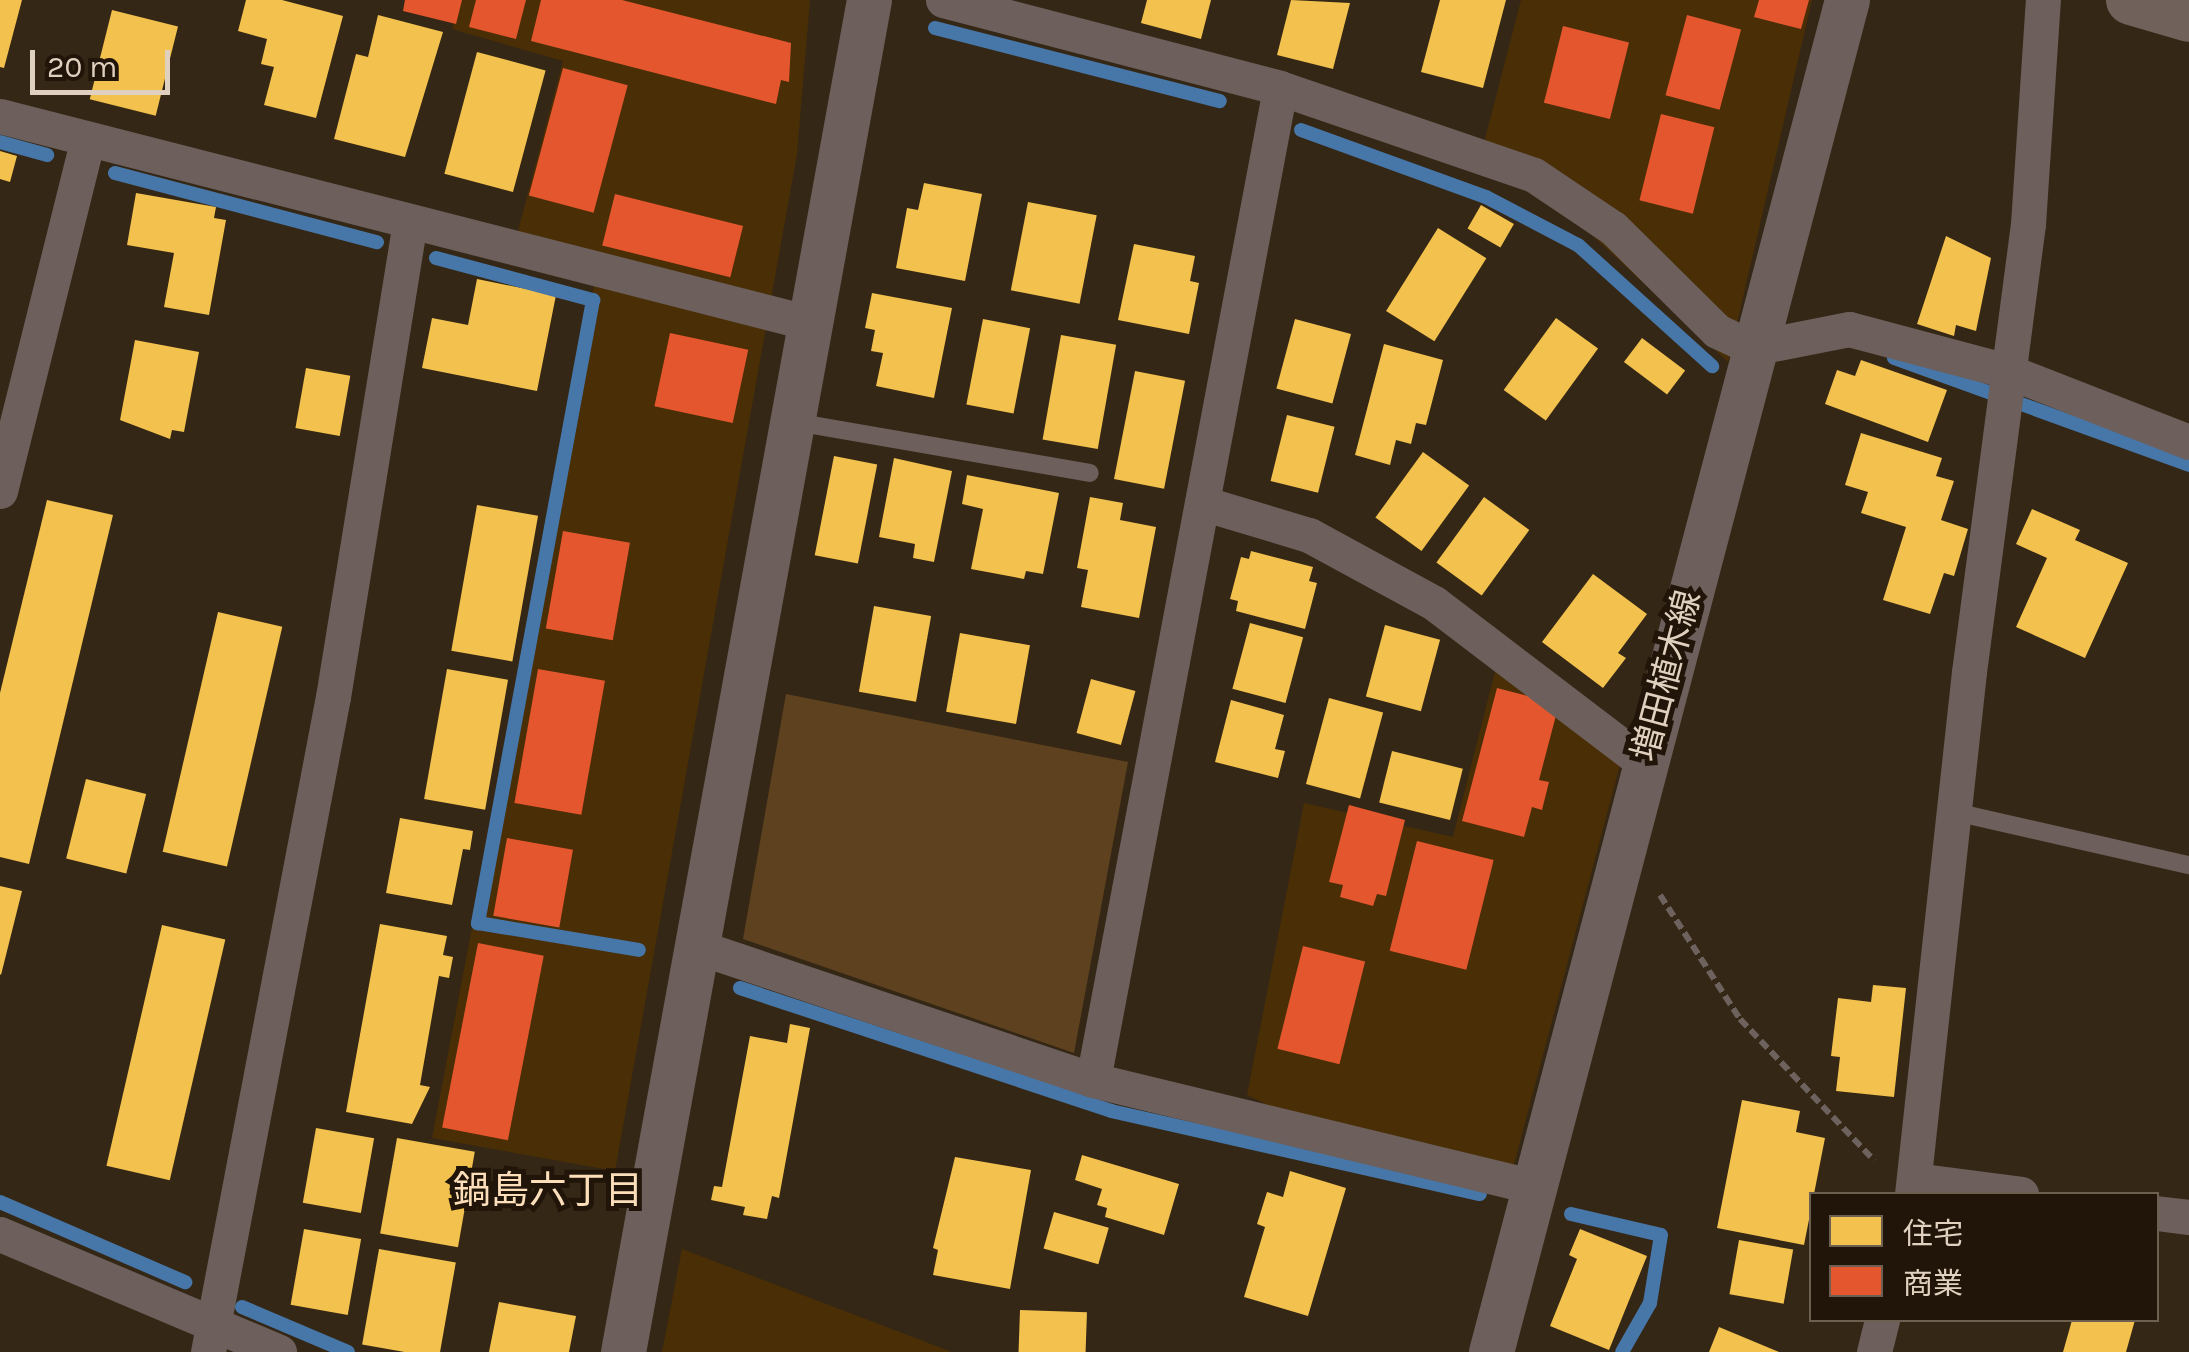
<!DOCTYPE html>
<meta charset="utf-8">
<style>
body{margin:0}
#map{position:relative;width:2189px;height:1352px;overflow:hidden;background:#352715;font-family:Karla,"Noto Sans JP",sans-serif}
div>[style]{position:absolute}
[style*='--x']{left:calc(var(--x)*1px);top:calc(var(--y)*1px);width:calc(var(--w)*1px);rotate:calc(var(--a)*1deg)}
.built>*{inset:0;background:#492e06}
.green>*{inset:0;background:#5e421f}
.homes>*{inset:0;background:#f2c14e;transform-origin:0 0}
.shops>*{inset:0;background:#e4572e;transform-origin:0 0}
.stream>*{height:14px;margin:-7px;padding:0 7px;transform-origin:7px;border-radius:7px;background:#4677a8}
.path>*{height:6px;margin-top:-3px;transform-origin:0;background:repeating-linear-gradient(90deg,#6e625e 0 10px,transparent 0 15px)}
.service>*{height:18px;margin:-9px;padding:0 9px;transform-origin:9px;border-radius:9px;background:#6c5f5c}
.minor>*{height:35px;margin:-17.5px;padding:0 17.5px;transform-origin:17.5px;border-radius:17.5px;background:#6c5f5c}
.tertiary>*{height:45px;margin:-22.5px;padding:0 22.5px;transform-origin:22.5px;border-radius:22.5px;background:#6c5f5c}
.secondary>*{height:50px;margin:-25px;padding:0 25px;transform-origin:25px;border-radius:25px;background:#70615b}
span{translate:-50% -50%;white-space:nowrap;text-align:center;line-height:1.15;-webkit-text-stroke:10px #201508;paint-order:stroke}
.street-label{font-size:35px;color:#e0d0bf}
.neighbourhood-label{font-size:38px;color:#fddeba}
.legend{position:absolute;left:1809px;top:1192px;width:350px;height:130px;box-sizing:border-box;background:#201508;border:2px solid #6d6051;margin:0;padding:12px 18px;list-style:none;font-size:30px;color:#e0d0bf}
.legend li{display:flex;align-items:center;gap:20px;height:50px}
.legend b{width:50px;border:2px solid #6d6051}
.scale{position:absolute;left:30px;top:50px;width:140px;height:45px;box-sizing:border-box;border:5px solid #e0d0bf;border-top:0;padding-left:12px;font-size:30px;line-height:35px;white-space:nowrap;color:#e0d0bf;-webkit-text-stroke:8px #201508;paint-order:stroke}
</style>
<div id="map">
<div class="built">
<i style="clip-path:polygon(460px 0,810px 0,797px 154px,615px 1171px,432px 1138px,599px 259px,518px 231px,563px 61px,452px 29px)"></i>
<i style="clip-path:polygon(1521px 0,1812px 0,1728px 362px,1549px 195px,1478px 166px)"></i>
<i style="clip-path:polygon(1496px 668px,1620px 765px,1505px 1198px,1384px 1160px,1247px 1095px,1304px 803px,1453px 837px)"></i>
<i style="clip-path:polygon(682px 1249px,952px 1352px,662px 1352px)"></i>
</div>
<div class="green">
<i style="clip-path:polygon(786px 694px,1128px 762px,1074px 1053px,743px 939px)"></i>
</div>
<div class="homes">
<i style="clip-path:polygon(0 0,22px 0,4px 68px,0 67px)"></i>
<i style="clip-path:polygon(246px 0,282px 0,343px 16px,316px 118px,264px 105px,274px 67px,261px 64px,267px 39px,238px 31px)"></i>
<i style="clip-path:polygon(1147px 0,1211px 0,1201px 39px,1141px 23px)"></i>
<i style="clip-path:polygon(1291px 0,1350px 3px,1333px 69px,1277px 55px)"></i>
<i style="clip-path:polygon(1440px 0,1506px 0,1483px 88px,1421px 72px)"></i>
<i style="left:112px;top:10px;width:68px;height:92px;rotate:14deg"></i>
<i style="clip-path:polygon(378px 15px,443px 32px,405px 157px,334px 139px,356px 54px,368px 57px)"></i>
<i style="left:477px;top:52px;width:71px;height:126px;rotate:15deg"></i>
<i style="clip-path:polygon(0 151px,17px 156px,10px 182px,0 179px)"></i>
<i style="clip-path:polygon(924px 183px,982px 194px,965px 281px,896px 268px,907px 208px,918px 210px)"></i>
<i style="clip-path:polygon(136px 193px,216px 207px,214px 218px,226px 220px,209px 315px,164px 307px,174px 253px,127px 245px)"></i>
<i style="left:1028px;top:202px;width:70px;height:90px;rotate:11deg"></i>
<i style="left:1481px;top:205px;width:38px;height:27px;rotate:30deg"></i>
<i style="left:1438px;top:228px;width:57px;height:98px;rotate:32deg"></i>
<i style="clip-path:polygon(1946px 236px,1991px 258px,1976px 331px,1956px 325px,1954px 336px,1917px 324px)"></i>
<i style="clip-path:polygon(1134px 244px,1195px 256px,1190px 281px,1199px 283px,1189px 334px,1118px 320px)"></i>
<i style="clip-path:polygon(477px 279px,556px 295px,537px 391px,422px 368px,432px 318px,468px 325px)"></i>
<i style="clip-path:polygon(872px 293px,952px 308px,934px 398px,876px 386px,883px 353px,871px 351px,875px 330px,865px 328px)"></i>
<i style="left:1556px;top:318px;width:52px;height:89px;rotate:36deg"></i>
<i style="left:983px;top:319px;width:48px;height:87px;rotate:11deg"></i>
<i style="left:1295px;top:319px;width:58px;height:72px;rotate:15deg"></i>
<i style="left:1061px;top:335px;width:56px;height:106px;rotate:10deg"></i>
<i style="left:1642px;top:338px;width:54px;height:30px;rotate:37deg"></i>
<i style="clip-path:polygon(135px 340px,199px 352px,184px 432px,172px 430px,170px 439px,120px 420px)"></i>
<i style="clip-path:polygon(1384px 344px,1443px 360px,1426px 425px,1416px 423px,1411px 444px,1396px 440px,1390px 465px,1355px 455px)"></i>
<i style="clip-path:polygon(1861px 360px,1947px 390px,1928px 442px,1825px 404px,1837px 370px,1855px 376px)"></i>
<i style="left:306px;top:368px;width:45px;height:61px;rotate:10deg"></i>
<i style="left:1135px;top:371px;width:51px;height:110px;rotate:11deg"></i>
<i style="left:1287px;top:415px;width:49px;height:68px;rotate:14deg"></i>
<i style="clip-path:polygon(1861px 433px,1942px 458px,1936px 476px,1954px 481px,1941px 520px,1968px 529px,1954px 576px,1944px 573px,1930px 614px,1883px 600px,1906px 527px,1861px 513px,1868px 492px,1845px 485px)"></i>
<i style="left:1423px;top:452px;width:57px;height:81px;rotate:36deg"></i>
<i style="left:834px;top:456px;width:44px;height:101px;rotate:11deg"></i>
<i style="clip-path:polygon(894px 458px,952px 471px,934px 562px,913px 558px,915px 544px,879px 537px)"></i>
<i style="clip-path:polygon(967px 475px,1059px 493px,1043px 574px,1026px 571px,1024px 579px,971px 569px,983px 509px,962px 504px)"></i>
<i style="clip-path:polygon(1090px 497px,1123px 503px,1120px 520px,1156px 527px,1139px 618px,1081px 607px,1088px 570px,1077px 568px)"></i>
<i style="left:1484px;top:497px;width:56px;height:81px;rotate:36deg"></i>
<i style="clip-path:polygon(47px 500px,113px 515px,29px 864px,0 857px,0 693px)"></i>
<i style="left:477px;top:505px;width:62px;height:148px;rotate:10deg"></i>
<i style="clip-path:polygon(2032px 509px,2080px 530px,2075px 540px,2128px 563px,2085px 658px,2016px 627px,2047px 558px,2016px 544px)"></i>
<i style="clip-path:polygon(1251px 551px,1313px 567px,1309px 581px,1317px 583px,1305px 629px,1236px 611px,1238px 601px,1230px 599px,1241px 557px,1249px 559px)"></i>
<i style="clip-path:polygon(1593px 574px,1647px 614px,1618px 653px,1626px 658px,1603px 688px,1542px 642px)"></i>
<i style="left:874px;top:606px;width:58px;height:87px;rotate:10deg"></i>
<i style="left:218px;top:612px;width:66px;height:246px;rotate:13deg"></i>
<i style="left:1250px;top:623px;width:55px;height:68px;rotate:15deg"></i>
<i style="left:1385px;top:625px;width:57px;height:74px;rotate:15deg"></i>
<i style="left:960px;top:633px;width:71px;height:80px;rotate:10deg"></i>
<i style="left:447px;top:669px;width:62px;height:132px;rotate:10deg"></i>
<i style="left:1091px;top:679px;width:46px;height:56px;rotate:15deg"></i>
<i style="left:1329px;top:698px;width:56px;height:89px;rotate:15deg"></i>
<i style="clip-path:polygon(1231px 700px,1284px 715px,1275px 749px,1285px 751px,1278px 778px,1215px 762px)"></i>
<i style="left:1392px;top:751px;width:73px;height:53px;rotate:14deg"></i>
<i style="left:86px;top:779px;width:62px;height:82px;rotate:14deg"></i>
<i style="clip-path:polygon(400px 818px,473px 831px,470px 850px,463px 849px,452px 905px,386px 893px)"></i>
<i style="clip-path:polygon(0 886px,22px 891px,1px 975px,0 974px)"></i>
<i style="clip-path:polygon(380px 924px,447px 936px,443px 955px,453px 957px,449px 978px,439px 976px,420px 1085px,430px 1087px,412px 1124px,346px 1112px)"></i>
<i style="left:162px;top:925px;width:65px;height:247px;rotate:13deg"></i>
<i style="clip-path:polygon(1873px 985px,1906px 988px,1894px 1097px,1836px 1091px,1840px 1057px,1831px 1056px,1838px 998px,1871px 1002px)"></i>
<i style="clip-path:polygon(790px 1024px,810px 1028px,779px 1198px,772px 1196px,767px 1219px,743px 1215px,745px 1207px,711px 1200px,714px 1186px,722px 1187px,750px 1036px,787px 1043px)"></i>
<i style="clip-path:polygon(1742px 1100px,1800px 1111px,1796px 1132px,1825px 1138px,1804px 1245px,1717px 1228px)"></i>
<i style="left:316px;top:1128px;width:59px;height:76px;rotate:10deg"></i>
<i style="left:397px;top:1138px;width:79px;height:97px;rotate:10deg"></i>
<i style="clip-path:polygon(1082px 1155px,1179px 1184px,1164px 1235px,1105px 1217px,1107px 1208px,1097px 1205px,1102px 1189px,1075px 1180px)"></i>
<i style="clip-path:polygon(955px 1157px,1031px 1170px,1010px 1289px,933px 1275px,938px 1250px,933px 1248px)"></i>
<i style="clip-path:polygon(1290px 1171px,1346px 1188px,1308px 1316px,1244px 1297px,1265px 1227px,1257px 1224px,1267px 1192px,1283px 1197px)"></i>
<i style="left:1054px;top:1212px;width:57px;height:38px;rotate:16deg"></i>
<i style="left:304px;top:1229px;width:58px;height:77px;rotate:10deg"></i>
<i style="clip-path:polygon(1580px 1229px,1647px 1256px,1609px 1350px,1550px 1326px,1577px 1259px,1569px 1255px)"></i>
<i style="left:1739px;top:1240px;width:55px;height:55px;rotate:10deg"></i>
<i style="left:379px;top:1249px;width:78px;height:97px;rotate:10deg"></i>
<i style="clip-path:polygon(499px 1302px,576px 1316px,569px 1352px,489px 1352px)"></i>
<i style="left:1020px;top:1310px;width:67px;height:42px;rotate:2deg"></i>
<i style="clip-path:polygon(2072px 1320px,2135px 1320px,2126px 1352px,2063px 1352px)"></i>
<i style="clip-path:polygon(1719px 1327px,1779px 1352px,1709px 1352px)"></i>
</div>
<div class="shops">
<i style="clip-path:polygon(405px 0,462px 0,456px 24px,403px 11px)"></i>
<i style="clip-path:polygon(476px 0,526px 0,516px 39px,469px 27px)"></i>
<i style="clip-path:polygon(541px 0,622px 0,791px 43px,789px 82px,781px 80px,776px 104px,531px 41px)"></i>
<i style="clip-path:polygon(1759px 0,1809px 0,1801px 29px,1754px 17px)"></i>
<i style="left:1687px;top:15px;width:56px;height:83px;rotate:15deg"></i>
<i style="left:1563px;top:26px;width:68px;height:79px;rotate:14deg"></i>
<i style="left:563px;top:68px;width:67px;height:132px;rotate:15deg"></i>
<i style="left:1661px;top:114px;width:55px;height:89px;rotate:14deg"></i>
<i style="left:615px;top:194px;width:132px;height:53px;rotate:14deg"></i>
<i style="left:670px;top:333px;width:80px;height:75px;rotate:12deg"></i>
<i style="left:563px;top:531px;width:68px;height:99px;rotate:10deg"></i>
<i style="left:538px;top:669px;width:68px;height:136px;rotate:10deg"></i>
<i style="clip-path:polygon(1497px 688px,1559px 704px,1539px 780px,1549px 782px,1542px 810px,1532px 807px,1524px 837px,1462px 821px)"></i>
<i style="clip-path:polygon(1349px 805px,1405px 820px,1386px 896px,1377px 894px,1373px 906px,1340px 897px,1343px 885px,1329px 882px)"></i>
<i style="left:507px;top:838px;width:67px;height:79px;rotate:10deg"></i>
<i style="left:1417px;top:841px;width:79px;height:113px;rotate:14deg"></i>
<i style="left:478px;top:943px;width:67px;height:188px;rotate:11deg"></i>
<i style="left:1303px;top:946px;width:64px;height:106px;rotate:14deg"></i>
</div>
<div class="stream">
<i style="--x:935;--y:28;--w:294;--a:14.4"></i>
<i style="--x:1301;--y:130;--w:197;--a:19.9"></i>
<i style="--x:1486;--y:197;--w:104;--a:27.6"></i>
<i style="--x:1578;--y:245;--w:181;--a:42.1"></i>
<i style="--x:0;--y:142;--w:49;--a:15.5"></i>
<i style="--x:115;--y:173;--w:271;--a:14.8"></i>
<i style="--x:436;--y:258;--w:163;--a:15"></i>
<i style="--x:593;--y:300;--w:634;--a:100.46"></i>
<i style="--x:478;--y:923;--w:163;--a:9.5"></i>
<i style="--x:1894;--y:358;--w:314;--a:19.9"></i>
<i style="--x:740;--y:988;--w:391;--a:18.3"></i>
<i style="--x:1111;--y:1111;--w:378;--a:12.7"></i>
<i style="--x:0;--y:1202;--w:202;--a:23.4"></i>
<i style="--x:1571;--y:1214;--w:92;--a:13.1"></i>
<i style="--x:1661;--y:1235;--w:69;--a:99.2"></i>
<i style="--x:1650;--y:1303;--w:56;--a:119.7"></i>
<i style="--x:242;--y:1307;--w:115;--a:23"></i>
</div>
<div class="path">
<i style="--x:1660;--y:895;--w:148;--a:57.2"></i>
<i style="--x:1740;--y:1019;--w:195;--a:46.5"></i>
</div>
<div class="service">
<i style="--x:795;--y:422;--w:299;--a:9.8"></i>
<i style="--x:1955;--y:812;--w:240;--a:12.8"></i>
</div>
<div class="minor">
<i style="--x:943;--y:0;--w:348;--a:14.6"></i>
<i style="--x:1280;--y:88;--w:268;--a:18.9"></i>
<i style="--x:1534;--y:175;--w:95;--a:33.9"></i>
<i style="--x:1613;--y:228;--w:146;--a:44.7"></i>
<i style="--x:1717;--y:331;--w:40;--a:25"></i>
<i style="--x:1753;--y:348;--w:98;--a:-11.2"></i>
<i style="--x:1849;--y:329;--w:163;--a:14.9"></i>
<i style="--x:2007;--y:371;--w:195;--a:21.3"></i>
<i style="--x:0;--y:116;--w:836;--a:14.34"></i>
<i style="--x:0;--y:491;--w:363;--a:-76"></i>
<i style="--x:1202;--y:503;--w:112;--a:16.7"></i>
<i style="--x:1309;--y:535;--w:142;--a:28.5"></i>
<i style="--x:1434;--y:603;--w:264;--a:37.3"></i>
<i style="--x:695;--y:946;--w:420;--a:18.6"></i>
<i style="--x:1093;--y:1080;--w:454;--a:13.6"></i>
<i style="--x:1093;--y:1080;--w:1009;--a:-79.32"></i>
<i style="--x:1915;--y:1180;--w:107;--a:7.5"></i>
<i style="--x:1912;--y:1194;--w:525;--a:-83.77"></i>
<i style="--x:1969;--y:672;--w:452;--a:-82.5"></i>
<i style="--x:2028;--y:224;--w:225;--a:-86.2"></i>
<i style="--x:2156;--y:1213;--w:33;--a:7"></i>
<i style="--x:0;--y:1234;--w:303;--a:22.9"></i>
<i style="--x:208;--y:1352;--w:667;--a:-79.2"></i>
<i style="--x:333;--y:697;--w:479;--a:-80.8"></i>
<i style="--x:1874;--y:1352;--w:33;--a:-76"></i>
</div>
<div class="tertiary">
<i style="--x:623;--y:1352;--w:1374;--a:-79.69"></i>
<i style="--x:1491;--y:1352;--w:1398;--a:-75.25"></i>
</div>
<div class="secondary">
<i style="--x:2131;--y:0;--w:60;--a:16.3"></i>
</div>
<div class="street-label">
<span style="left:1667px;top:676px;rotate:-75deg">増田植木線</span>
</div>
<div class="neighbourhood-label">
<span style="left:548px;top:1191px">鍋島六丁目</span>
</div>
<ul class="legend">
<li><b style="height:28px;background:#f2c14e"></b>住宅</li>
<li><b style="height:28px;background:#e4572e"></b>商業</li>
</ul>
<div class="scale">20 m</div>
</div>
